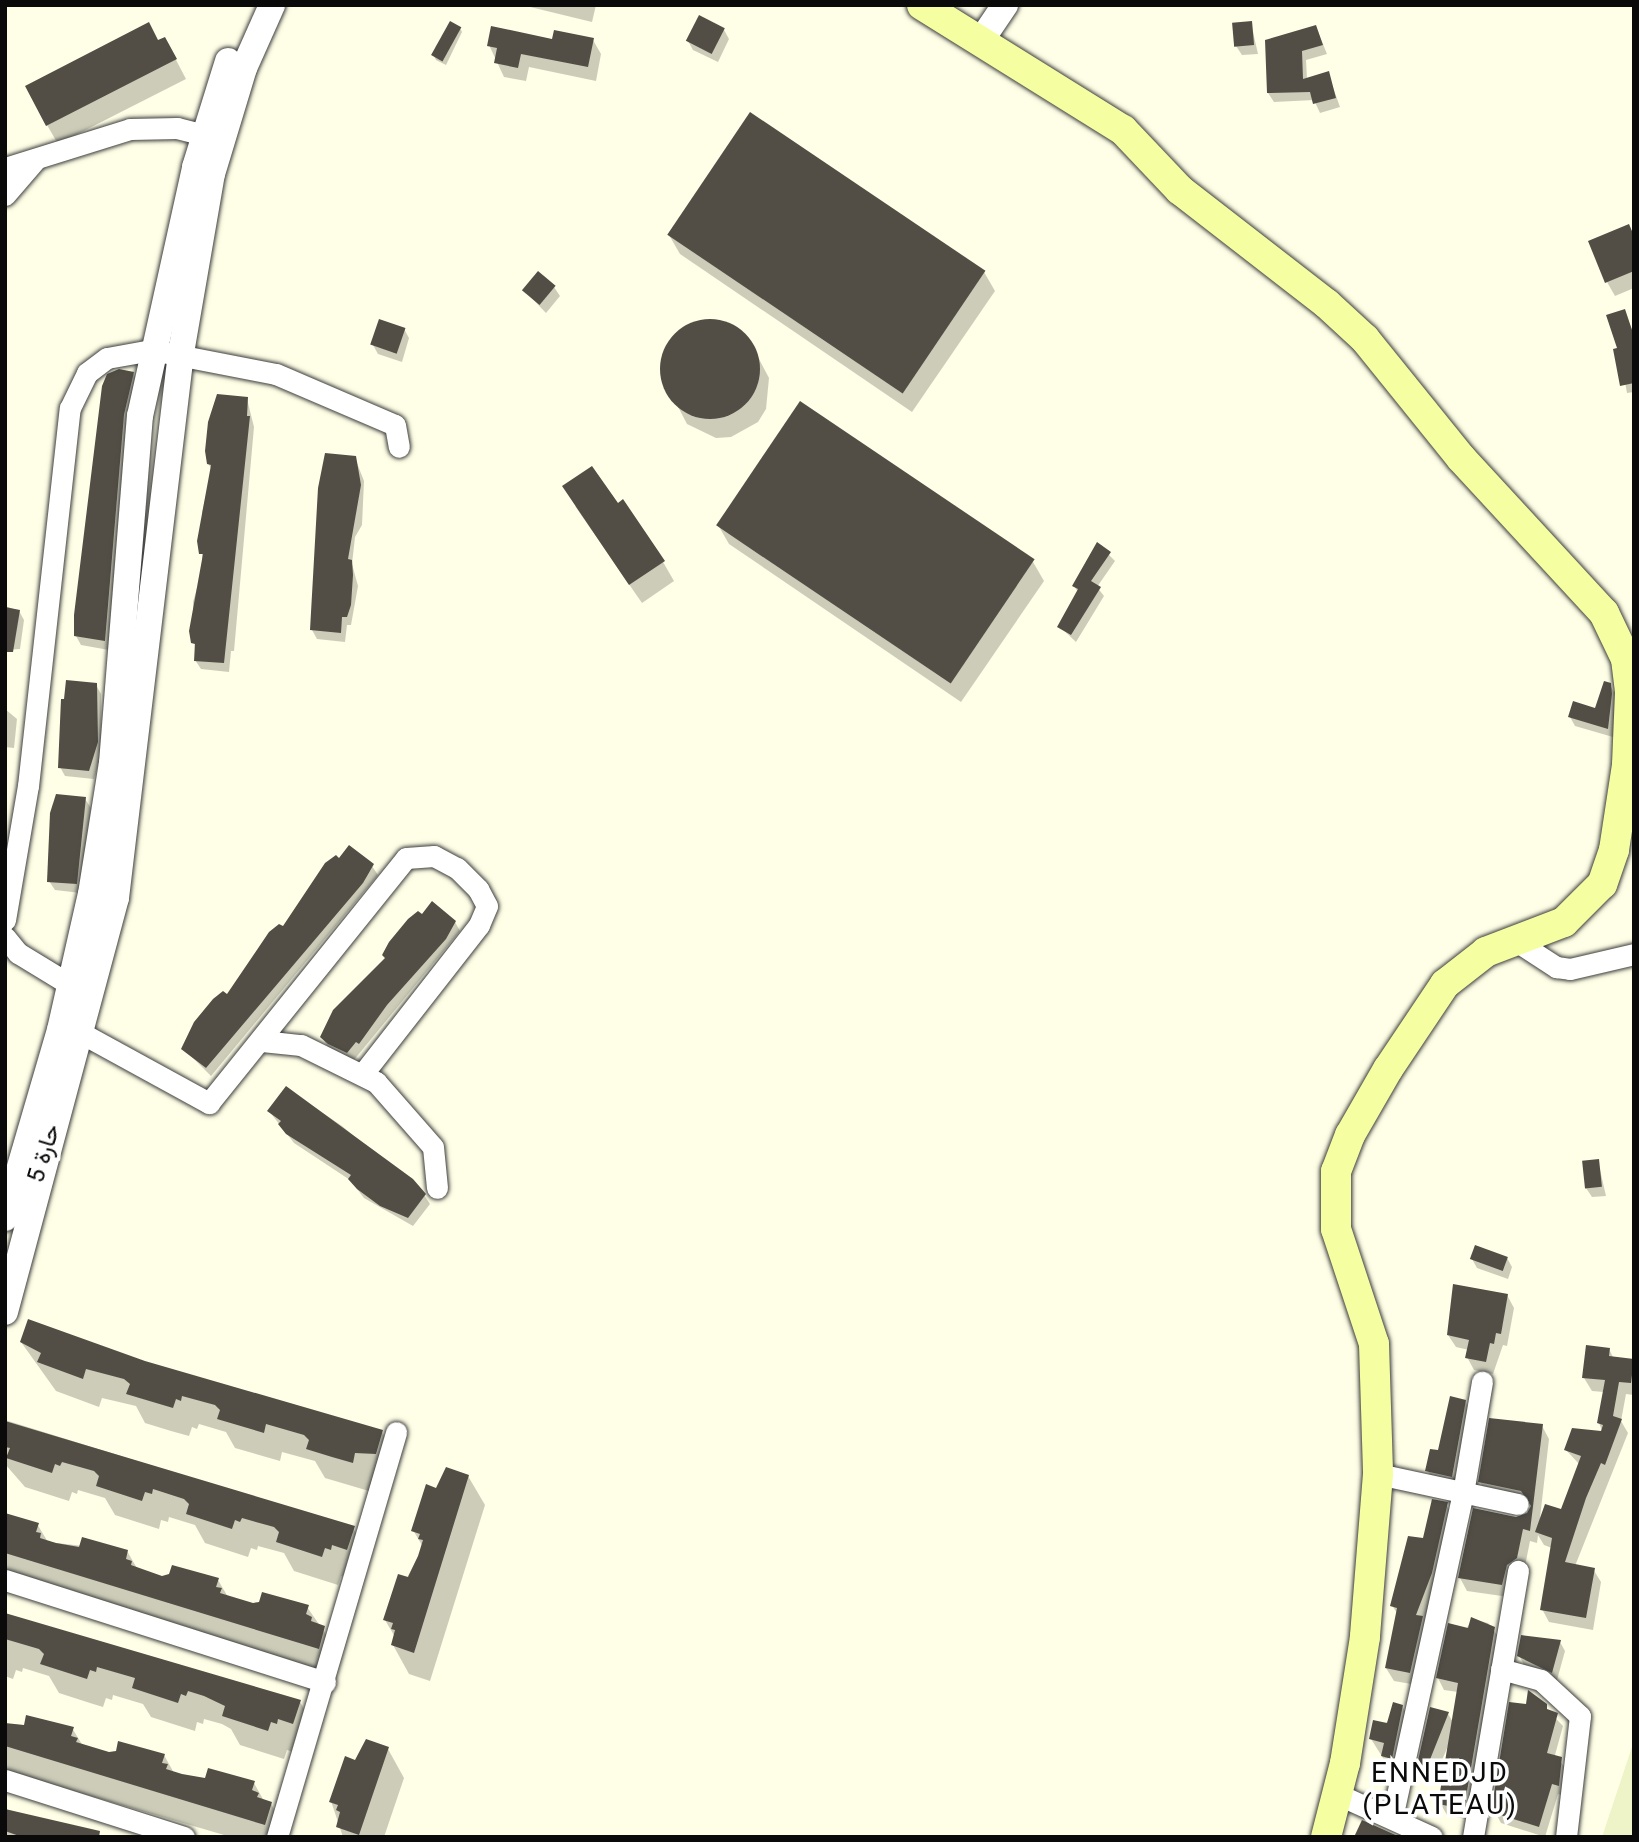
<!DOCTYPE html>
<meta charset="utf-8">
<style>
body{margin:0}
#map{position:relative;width:1639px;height:1842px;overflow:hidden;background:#ffffe7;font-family:Georgia,Vazirmatn,serif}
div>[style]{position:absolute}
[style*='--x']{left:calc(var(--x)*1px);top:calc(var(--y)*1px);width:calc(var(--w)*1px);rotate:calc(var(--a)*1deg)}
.farmland>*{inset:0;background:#eef3c8}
.shadow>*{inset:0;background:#0003}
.building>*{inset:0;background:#524e46;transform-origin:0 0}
.round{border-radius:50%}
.roads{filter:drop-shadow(0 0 2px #3d3d3d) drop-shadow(0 0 2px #3d3d3d)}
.minor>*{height:21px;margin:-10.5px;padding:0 10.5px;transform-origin:10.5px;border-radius:10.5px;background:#fff}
.tertiary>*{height:26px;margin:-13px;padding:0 13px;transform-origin:13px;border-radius:13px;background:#fff}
.secondary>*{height:30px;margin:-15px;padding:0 15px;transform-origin:15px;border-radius:15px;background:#f5ffa2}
span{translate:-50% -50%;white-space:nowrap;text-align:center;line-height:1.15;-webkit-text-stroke:7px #fff;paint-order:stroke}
.street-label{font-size:24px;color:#0a0a0a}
.quarter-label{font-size:28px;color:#0a0a0a;letter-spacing:2px}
.frame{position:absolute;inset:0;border:7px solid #0a0a0a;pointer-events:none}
</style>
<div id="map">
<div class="farmland">
<i style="clip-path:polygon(1634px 1741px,1634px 1837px,1602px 1837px)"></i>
</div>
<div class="shadow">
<i style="clip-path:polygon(522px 5px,596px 5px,592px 22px)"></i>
<i style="clip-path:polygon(1251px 23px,1258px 54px,1242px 55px,1236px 46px)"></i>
<i style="clip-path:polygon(1316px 27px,1327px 54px,1306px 60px,1307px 79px,1328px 73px,1340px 107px,1320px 113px,1314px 100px,1274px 102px,1268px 93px)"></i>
<i style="clip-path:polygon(460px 28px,462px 32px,446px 65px,436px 60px,434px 56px)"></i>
<i style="clip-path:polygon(724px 30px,729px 39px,718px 62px,693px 50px,688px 41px)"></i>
<i style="clip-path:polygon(593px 40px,601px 54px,596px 81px,529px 67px,526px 81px,504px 77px,489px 45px)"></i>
<i style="clip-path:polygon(159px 42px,175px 58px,186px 79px,58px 144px,47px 125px)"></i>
<i style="clip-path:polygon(669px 235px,984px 272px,995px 291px,912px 412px,680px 254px)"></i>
<i style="clip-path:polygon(1634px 236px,1634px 288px,1615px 296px,1607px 282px)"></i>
<i style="clip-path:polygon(554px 287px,560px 296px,546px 313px,524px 290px)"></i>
<i style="clip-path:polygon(1624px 311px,1634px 334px,1634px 392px,1627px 393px,1619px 349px)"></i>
<i style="clip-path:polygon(695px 323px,727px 324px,751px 344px,769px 378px,766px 409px,758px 422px,731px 437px,716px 438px,687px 424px,661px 374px,669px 343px)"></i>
<i style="clip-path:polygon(404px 329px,409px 338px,402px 362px,378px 354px,373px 345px)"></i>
<i style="clip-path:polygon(133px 373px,138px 382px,109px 650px,81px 645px,76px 636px)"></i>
<i style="clip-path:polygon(247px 399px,254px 427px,234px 651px,231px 651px,229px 672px,201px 669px,195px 660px,193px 602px,197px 588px,202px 589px,202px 512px,212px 470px,208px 463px)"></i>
<i style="clip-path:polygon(355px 458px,364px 481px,362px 525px,355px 537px,352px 564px,358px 586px,351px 625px,347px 625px,345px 642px,317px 639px,312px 630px)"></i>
<i style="clip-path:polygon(575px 506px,663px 562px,674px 581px,642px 603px)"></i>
<i style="clip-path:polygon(718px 525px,1033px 562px,1044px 581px,961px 702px,729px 544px)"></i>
<i style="clip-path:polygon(1098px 544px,1115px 561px,1097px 587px,1104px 596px,1076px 642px,1059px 626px,1078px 592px,1074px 586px)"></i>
<i style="clip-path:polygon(5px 606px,19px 611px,24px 620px,20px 649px,5px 650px)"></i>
<i style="clip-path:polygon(96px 685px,101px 694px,102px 752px,94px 779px,65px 776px,60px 767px,66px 701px)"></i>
<i style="clip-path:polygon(1610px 685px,1615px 694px,1613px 737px,1575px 726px,1570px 717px,1597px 710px)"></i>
<i style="clip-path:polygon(5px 709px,17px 719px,14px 748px,5px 747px)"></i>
<i style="clip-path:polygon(85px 799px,91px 808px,81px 893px,55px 890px,49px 881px)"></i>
<i style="clip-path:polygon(339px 860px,372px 866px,378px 875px,211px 1076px,184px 1049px,283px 929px,327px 864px)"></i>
<i style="clip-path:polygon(455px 922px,460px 931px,353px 1061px,327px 1046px,322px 1037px)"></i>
<i style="clip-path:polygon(286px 1088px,342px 1126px,424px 1195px,430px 1204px,413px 1226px,364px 1198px,350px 1180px,294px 1143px,269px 1111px)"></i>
<i style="clip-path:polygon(1598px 1161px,1606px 1196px,1592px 1197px,1586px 1188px)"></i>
<i style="clip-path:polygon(1507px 1258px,1512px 1267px,1508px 1279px,1477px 1268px,1472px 1259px)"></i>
<i style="clip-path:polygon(1507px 1295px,1514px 1308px,1507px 1346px,1503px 1345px,1493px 1374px,1474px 1370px,1467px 1357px,1469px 1350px,1456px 1347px,1448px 1335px)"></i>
<i style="clip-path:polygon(21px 1342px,145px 1363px,382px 1432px,398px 1461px,369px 1491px,325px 1478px,315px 1461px,282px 1452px,280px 1461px,235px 1448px,226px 1432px,199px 1424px,197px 1429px,192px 1427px,189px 1436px,171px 1431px,145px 1423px,136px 1406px,102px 1398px,99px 1407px,56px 1391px)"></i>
<i style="clip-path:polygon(1609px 1349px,1614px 1359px,1634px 1362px,1634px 1395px,1626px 1394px,1621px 1421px,1628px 1433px,1575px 1566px,1593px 1569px,1601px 1582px,1593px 1630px,1549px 1622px,1542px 1609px,1552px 1548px,1544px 1545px,1538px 1535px,1537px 1543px,1530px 1541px,1524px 1571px,1509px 1597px,1467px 1591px,1460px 1578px,1516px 1519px,1528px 1515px,1531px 1504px,1488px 1495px,1480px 1482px,1542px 1426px,1549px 1439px,1540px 1518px,1562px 1511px,1580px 1465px,1566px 1450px,1603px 1433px,1599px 1423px,1604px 1392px,1592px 1391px,1584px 1378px)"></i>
<i style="clip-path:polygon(1465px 1401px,1473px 1416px,1460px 1490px,1435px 1485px,1427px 1470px)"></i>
<i style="clip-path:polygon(5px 1420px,353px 1528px,370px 1557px,348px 1578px,341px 1576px,338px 1585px,294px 1571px,284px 1553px,258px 1546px,257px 1550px,251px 1548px,248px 1557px,205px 1543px,195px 1525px,169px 1517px,168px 1522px,161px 1520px,159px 1529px,115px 1515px,105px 1498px,78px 1490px,77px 1494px,72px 1492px,69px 1501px,25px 1487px,5px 1464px)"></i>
<i style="clip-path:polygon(468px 1476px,485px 1505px,430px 1681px,409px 1674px,393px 1645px,395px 1637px,385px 1620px,423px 1547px,413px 1530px,437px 1490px)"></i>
<i style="clip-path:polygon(1446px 1504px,1454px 1517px,1417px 1685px,1394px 1681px,1386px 1668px,1398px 1615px,1392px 1605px)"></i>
<i style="clip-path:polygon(5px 1515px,37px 1524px,48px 1542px,127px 1551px,138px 1570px,162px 1578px,218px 1580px,228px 1597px,252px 1605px,307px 1607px,341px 1656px,335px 1677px,5px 1577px)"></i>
<i style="clip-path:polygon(5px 1614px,300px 1702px,317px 1731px,293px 1752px,287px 1750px,284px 1759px,240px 1745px,231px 1729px,222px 1724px,204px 1719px,203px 1724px,197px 1722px,195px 1731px,151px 1717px,143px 1704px,113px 1695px,112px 1700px,106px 1698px,103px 1707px,90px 1703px,59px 1693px,49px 1676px,23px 1668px,22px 1672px,16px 1670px,13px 1679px,5px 1676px)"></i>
<i style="clip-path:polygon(1472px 1619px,1488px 1623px,1501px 1640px,1470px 1820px,1447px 1815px,1440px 1803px,1448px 1746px,1434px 1779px,1426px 1777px,1419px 1765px,1448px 1714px,1453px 1722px,1458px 1692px,1444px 1690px,1438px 1678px)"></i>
<i style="clip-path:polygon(1560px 1642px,1565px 1651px,1557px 1680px,1524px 1665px,1519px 1655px)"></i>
<i style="clip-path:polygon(1530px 1692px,1563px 1726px,1555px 1755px,1567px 1770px,1564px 1796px,1558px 1794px,1545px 1837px,1501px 1823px,1495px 1812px)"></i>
<i style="clip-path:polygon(1402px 1706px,1410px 1719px,1398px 1771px,1390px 1769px,1371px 1739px)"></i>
<i style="clip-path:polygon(5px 1724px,72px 1728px,83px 1746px,109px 1754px,164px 1755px,174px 1773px,182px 1776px,254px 1783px,264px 1801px,271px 1803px,286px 1837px,231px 1837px,5px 1771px)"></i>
<i style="clip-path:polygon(388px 1749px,404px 1778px,384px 1837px,343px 1837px,331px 1801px,356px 1762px)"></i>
<i style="clip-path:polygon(5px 1809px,69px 1826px,102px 1837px,5px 1837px)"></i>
</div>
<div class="building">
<i style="left:699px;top:15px;width:29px;height:29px;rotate:27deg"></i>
<i style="left:450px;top:21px;width:13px;height:39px;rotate:29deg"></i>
<i style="left:1252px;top:21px;width:24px;height:20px;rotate:85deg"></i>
<i style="clip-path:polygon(149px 22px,158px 40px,165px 37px,177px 59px,46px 126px,25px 86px)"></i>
<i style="clip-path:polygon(1316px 25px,1323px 45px,1302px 51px,1303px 79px,1329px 71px,1336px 98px,1313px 104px,1310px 92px,1267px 93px,1265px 40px)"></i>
<i style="clip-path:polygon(491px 26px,552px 39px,554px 30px,594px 38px,588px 67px,521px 54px,518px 68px,494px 63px,497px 48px,487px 46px)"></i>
<i style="left:750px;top:112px;width:284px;height:148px;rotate:34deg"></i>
<i style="clip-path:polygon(1629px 224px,1634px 236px,1634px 271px,1605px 283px,1588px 241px)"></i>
<i style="left:538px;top:271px;width:23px;height:25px;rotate:40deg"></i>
<i style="clip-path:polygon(1625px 309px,1634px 336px,1634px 383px,1620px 386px,1613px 349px,1617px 348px,1606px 315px)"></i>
<i style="left:379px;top:319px;width:28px;height:27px;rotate:19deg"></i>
<i class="round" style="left:660px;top:319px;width:100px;height:100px"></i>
<i style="clip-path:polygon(119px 369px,134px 372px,124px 415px,105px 641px,74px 636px,74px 615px,102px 386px,107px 374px)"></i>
<i style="clip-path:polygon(217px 394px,248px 397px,247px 416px,250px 416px,224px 663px,194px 661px,195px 644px,191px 643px,189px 631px,203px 554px,199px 554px,197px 541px,211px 465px,207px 464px,205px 451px,208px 422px)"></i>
<i style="left:800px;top:401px;width:283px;height:150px;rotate:34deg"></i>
<i style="clip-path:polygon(325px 453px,356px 456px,361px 485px,348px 559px,352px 560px,353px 575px,351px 605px,347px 617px,342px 617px,341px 633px,310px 630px,318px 488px)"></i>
<i style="clip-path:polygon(592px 466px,618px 503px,623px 499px,665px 561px,629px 585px,562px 486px)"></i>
<i style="clip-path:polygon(1097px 542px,1111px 552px,1091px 581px,1101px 587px,1071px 635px,1057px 627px,1078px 589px,1072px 586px)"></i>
<i style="clip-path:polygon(5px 607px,20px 610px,13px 652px,5px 652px)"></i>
<i style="clip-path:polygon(66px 680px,97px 683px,98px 742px,89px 771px,58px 768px,61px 699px,64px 699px)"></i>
<i style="clip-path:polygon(1604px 681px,1611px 683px,1612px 694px,1608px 729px,1568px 717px,1573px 701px,1595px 708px)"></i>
<i style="clip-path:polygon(56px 794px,86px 797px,77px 884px,47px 882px,50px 813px)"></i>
<i style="clip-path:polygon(349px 845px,374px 864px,363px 883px,206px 1068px,181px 1049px,194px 1022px,213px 999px,223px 991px,227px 994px,269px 932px,279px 924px,283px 926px,325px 863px,336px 855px,339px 858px)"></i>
<i style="clip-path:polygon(432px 901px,456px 921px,446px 939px,387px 1005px,359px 1044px,356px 1042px,347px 1053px,328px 1044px,320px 1037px,333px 1010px,385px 958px,382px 955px,389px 942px,408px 919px,418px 911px,422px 914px)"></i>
<i style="clip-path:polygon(286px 1086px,413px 1179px,426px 1194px,408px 1218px,380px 1206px,357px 1189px,348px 1179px,351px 1175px,286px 1134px,278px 1124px,281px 1121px,267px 1111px)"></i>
<i style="left:1599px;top:1159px;width:28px;height:17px;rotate:84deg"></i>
<i style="left:1475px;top:1245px;width:35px;height:15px;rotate:20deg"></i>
<i style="clip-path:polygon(1453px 1284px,1508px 1294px,1501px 1334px,1496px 1333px,1494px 1344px,1490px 1343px,1486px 1362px,1465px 1358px,1469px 1340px,1447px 1335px)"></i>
<i style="clip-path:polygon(28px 1319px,145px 1361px,383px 1430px,376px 1454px,355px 1453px,353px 1463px,332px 1457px,306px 1449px,309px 1440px,304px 1435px,266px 1424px,264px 1433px,217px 1419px,220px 1410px,215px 1405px,182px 1396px,181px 1401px,176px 1399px,173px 1408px,126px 1394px,130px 1384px,124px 1379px,86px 1369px,83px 1379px,37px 1362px,41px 1353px,20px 1342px)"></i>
<i style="clip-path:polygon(1586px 1345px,1610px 1348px,1609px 1356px,1634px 1359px,1631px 1383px,1619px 1382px,1613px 1416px,1622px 1419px,1605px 1465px,1601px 1463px,1586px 1498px,1565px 1562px,1595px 1568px,1586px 1618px,1540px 1610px,1552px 1538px,1535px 1532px,1545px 1504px,1561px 1509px,1581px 1456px,1564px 1450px,1572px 1428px,1601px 1431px,1603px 1425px,1597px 1423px,1605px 1380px,1582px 1378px)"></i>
<i style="clip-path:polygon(1450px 1396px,1466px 1400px,1452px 1477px,1425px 1471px,1430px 1449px,1438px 1450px)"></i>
<i style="clip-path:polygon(1489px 1418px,1543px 1424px,1530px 1531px,1523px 1529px,1517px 1558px,1507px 1565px,1502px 1585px,1458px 1578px,1473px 1508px,1516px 1517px,1527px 1513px,1531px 1506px,1521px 1491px,1478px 1482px)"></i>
<i style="clip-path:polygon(5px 1421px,355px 1526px,347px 1550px,332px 1545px,331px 1550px,325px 1548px,322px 1557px,276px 1542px,279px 1532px,274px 1527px,242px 1518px,240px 1522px,235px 1520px,232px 1529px,186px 1514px,189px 1504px,184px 1499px,153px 1489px,152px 1494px,145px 1492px,142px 1501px,96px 1486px,99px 1476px,94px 1471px,62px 1462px,60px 1466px,55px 1464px,52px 1473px,6px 1458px,10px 1448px,5px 1447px)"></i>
<i style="clip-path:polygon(446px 1467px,469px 1475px,414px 1653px,391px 1645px,395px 1630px,391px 1629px,393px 1623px,383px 1620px,398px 1574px,408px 1577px,418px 1556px,423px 1540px,418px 1539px,420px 1534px,411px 1531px,426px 1484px,436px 1488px)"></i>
<i style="clip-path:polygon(1432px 1499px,1448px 1502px,1432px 1573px,1416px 1615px,1423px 1616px,1410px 1673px,1385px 1668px,1397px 1608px,1390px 1606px,1408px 1536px,1423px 1538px)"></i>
<i style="clip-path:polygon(5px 1513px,39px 1523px,36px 1532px,41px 1533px,40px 1538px,56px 1543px,79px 1547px,82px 1537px,128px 1550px,126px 1559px,132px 1561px,131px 1565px,162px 1576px,169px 1574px,172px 1565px,219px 1578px,216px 1587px,222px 1588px,220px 1593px,253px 1603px,259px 1602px,262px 1592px,309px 1605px,306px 1614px,312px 1617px,311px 1621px,325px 1626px,319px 1649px,5px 1553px)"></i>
<i style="clip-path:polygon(5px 1613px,301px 1700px,293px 1724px,278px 1719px,277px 1724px,271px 1722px,268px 1731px,222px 1716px,225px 1706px,204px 1696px,188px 1691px,186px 1696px,181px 1694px,178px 1703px,132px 1688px,135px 1678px,97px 1667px,96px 1672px,90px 1670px,87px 1679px,40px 1664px,44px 1654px,39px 1649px,5px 1639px)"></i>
<i style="clip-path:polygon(1471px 1617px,1495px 1627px,1464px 1809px,1438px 1804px,1458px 1683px,1436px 1678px,1448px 1623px,1468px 1628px)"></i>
<i style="clip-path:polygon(1521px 1635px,1561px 1640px,1552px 1673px,1517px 1656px)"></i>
<i style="clip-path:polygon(1528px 1690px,1547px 1704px,1547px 1709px,1558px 1713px,1547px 1753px,1562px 1757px,1559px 1786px,1552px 1784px,1539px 1827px,1491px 1812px,1509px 1702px,1526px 1704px)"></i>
<i style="clip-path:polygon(1393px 1702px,1403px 1705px,1392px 1759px,1381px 1756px,1384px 1743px,1369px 1739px,1373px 1720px,1387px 1723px)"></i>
<i style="clip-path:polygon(1430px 1707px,1449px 1712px,1427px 1767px,1417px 1765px)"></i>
<i style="clip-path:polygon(26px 1715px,74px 1727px,71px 1736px,78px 1738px,76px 1742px,109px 1752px,116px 1751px,118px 1741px,165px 1754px,162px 1763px,168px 1764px,166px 1769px,182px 1774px,205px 1778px,208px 1768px,255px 1781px,252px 1790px,259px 1793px,257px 1797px,272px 1802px,265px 1825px,5px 1746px,5px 1723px,24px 1725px)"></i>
<i style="clip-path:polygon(366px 1739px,389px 1747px,359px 1835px,336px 1827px,340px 1812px,336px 1810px,338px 1805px,329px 1802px,345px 1756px,355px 1760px)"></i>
<i style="clip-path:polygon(5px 1809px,100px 1831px,99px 1837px,22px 1837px,5px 1831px)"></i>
<i style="clip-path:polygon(1362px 1820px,1400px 1837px,1354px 1837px)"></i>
</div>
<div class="roads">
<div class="minor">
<i style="--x:5;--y:168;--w:131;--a:-17.3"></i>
<i style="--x:130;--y:129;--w:47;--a:-1.2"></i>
<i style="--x:177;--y:128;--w:44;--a:14.3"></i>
<i style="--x:5;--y:195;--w:46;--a:-49.4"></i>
<i style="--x:5;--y:920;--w:136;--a:-80.3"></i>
<i style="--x:28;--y:786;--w:380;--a:-83.7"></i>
<i style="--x:70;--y:408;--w:39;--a:-64"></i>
<i style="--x:87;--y:373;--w:25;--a:-37"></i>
<i style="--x:107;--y:358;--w:46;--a:-10.1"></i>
<i style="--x:152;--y:350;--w:126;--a:11"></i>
<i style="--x:276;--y:374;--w:129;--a:23.2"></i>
<i style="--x:395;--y:425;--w:22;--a:80"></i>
<i style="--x:5;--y:937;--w:21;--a:51"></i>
<i style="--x:18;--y:953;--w:75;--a:31.4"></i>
<i style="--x:1516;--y:941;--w:48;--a:33"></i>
<i style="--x:1556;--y:967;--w:14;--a:8"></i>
<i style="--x:1570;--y:969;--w:66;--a:-13.2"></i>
<i style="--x:83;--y:1034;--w:144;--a:28.7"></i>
<i style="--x:209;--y:1103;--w:314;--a:-51.2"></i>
<i style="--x:406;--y:858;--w:28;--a:-4"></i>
<i style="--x:434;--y:856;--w:26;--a:28"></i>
<i style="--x:457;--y:868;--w:30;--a:45"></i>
<i style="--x:478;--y:889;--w:19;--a:62"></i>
<i style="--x:487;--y:906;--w:21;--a:113"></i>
<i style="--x:479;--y:925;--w:190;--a:128"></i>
<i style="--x:262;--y:1041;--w:39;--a:6"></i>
<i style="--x:301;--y:1045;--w:84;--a:26.3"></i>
<i style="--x:376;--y:1082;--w:86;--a:48.8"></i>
<i style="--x:433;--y:1147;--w:41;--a:84.4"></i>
<i style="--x:1378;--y:1474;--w:143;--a:12.1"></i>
<i style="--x:5;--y:1580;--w:336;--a:17.7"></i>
<i style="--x:1501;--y:1669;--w:41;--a:15.4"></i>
<i style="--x:1541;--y:1680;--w:53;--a:42.7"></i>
<i style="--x:1580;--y:1716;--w:122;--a:96.6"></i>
<i style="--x:5;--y:1780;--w:188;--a:17.7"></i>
<i style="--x:1337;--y:1794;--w:104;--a:24.4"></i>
<i style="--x:1392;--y:1818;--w:333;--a:-77.7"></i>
<i style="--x:1463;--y:1493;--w:113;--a:-80.3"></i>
<i style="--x:277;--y:1837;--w:422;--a:-73.6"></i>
<i style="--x:1473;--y:1837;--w:270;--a:-80.4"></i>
</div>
<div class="tertiary">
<i style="--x:980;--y:42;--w:45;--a:-56"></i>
<i style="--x:5;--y:1218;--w:196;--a:-73.7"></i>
<i style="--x:60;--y:1030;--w:139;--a:-77.2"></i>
<i style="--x:91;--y:894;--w:133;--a:-80.9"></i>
<i style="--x:112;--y:763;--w:348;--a:-85.4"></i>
<i style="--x:140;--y:416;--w:255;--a:-77.5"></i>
<i style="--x:195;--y:167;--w:111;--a:-72.7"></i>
<i style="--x:5;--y:1312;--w:429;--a:-75"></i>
<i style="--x:116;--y:898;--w:549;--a:-83.2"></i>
<i style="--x:181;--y:353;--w:182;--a:-80.2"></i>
<i style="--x:212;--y:174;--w:111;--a:-73.2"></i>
<i style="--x:244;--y:68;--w:69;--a:-66"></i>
</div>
<div class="secondary">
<i style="--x:922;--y:5;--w:237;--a:31.9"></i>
<i style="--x:1123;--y:130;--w:83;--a:46.5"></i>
<i style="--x:1180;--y:190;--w:186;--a:37.8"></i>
<i style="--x:1327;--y:304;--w:52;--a:42.6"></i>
<i style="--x:1365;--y:339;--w:153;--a:51.1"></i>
<i style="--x:1461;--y:458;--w:211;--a:47.3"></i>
<i style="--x:1604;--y:613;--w:51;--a:64.4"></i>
<i style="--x:1626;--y:659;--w:34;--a:83"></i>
<i style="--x:1630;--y:693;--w:72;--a:92.4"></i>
<i style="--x:1627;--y:765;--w:86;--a:98.7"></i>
<i style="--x:1614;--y:850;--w:36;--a:109"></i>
<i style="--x:1602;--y:884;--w:54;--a:135"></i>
<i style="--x:1564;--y:922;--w:84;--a:159"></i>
<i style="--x:1486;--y:952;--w:52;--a:142"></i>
<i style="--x:1445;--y:984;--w:102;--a:123.8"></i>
<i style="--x:1388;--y:1069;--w:76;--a:119.9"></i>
<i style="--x:1350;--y:1135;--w:39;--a:111"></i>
<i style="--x:1336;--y:1171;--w:58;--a:90"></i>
<i style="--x:1336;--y:1229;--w:121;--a:71.7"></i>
<i style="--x:1374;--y:1344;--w:130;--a:88.2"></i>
<i style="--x:1378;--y:1474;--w:164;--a:94.6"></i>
<i style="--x:1365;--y:1637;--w:128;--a:99"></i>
<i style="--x:1345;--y:1763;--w:76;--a:104.4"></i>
</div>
</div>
<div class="street-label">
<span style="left:46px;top:1154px;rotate:-73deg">حارة 5</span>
</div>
<div class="quarter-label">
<span style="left:1440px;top:1791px">ENNEDJD<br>(PLATEAU)</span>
</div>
<div class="frame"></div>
</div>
